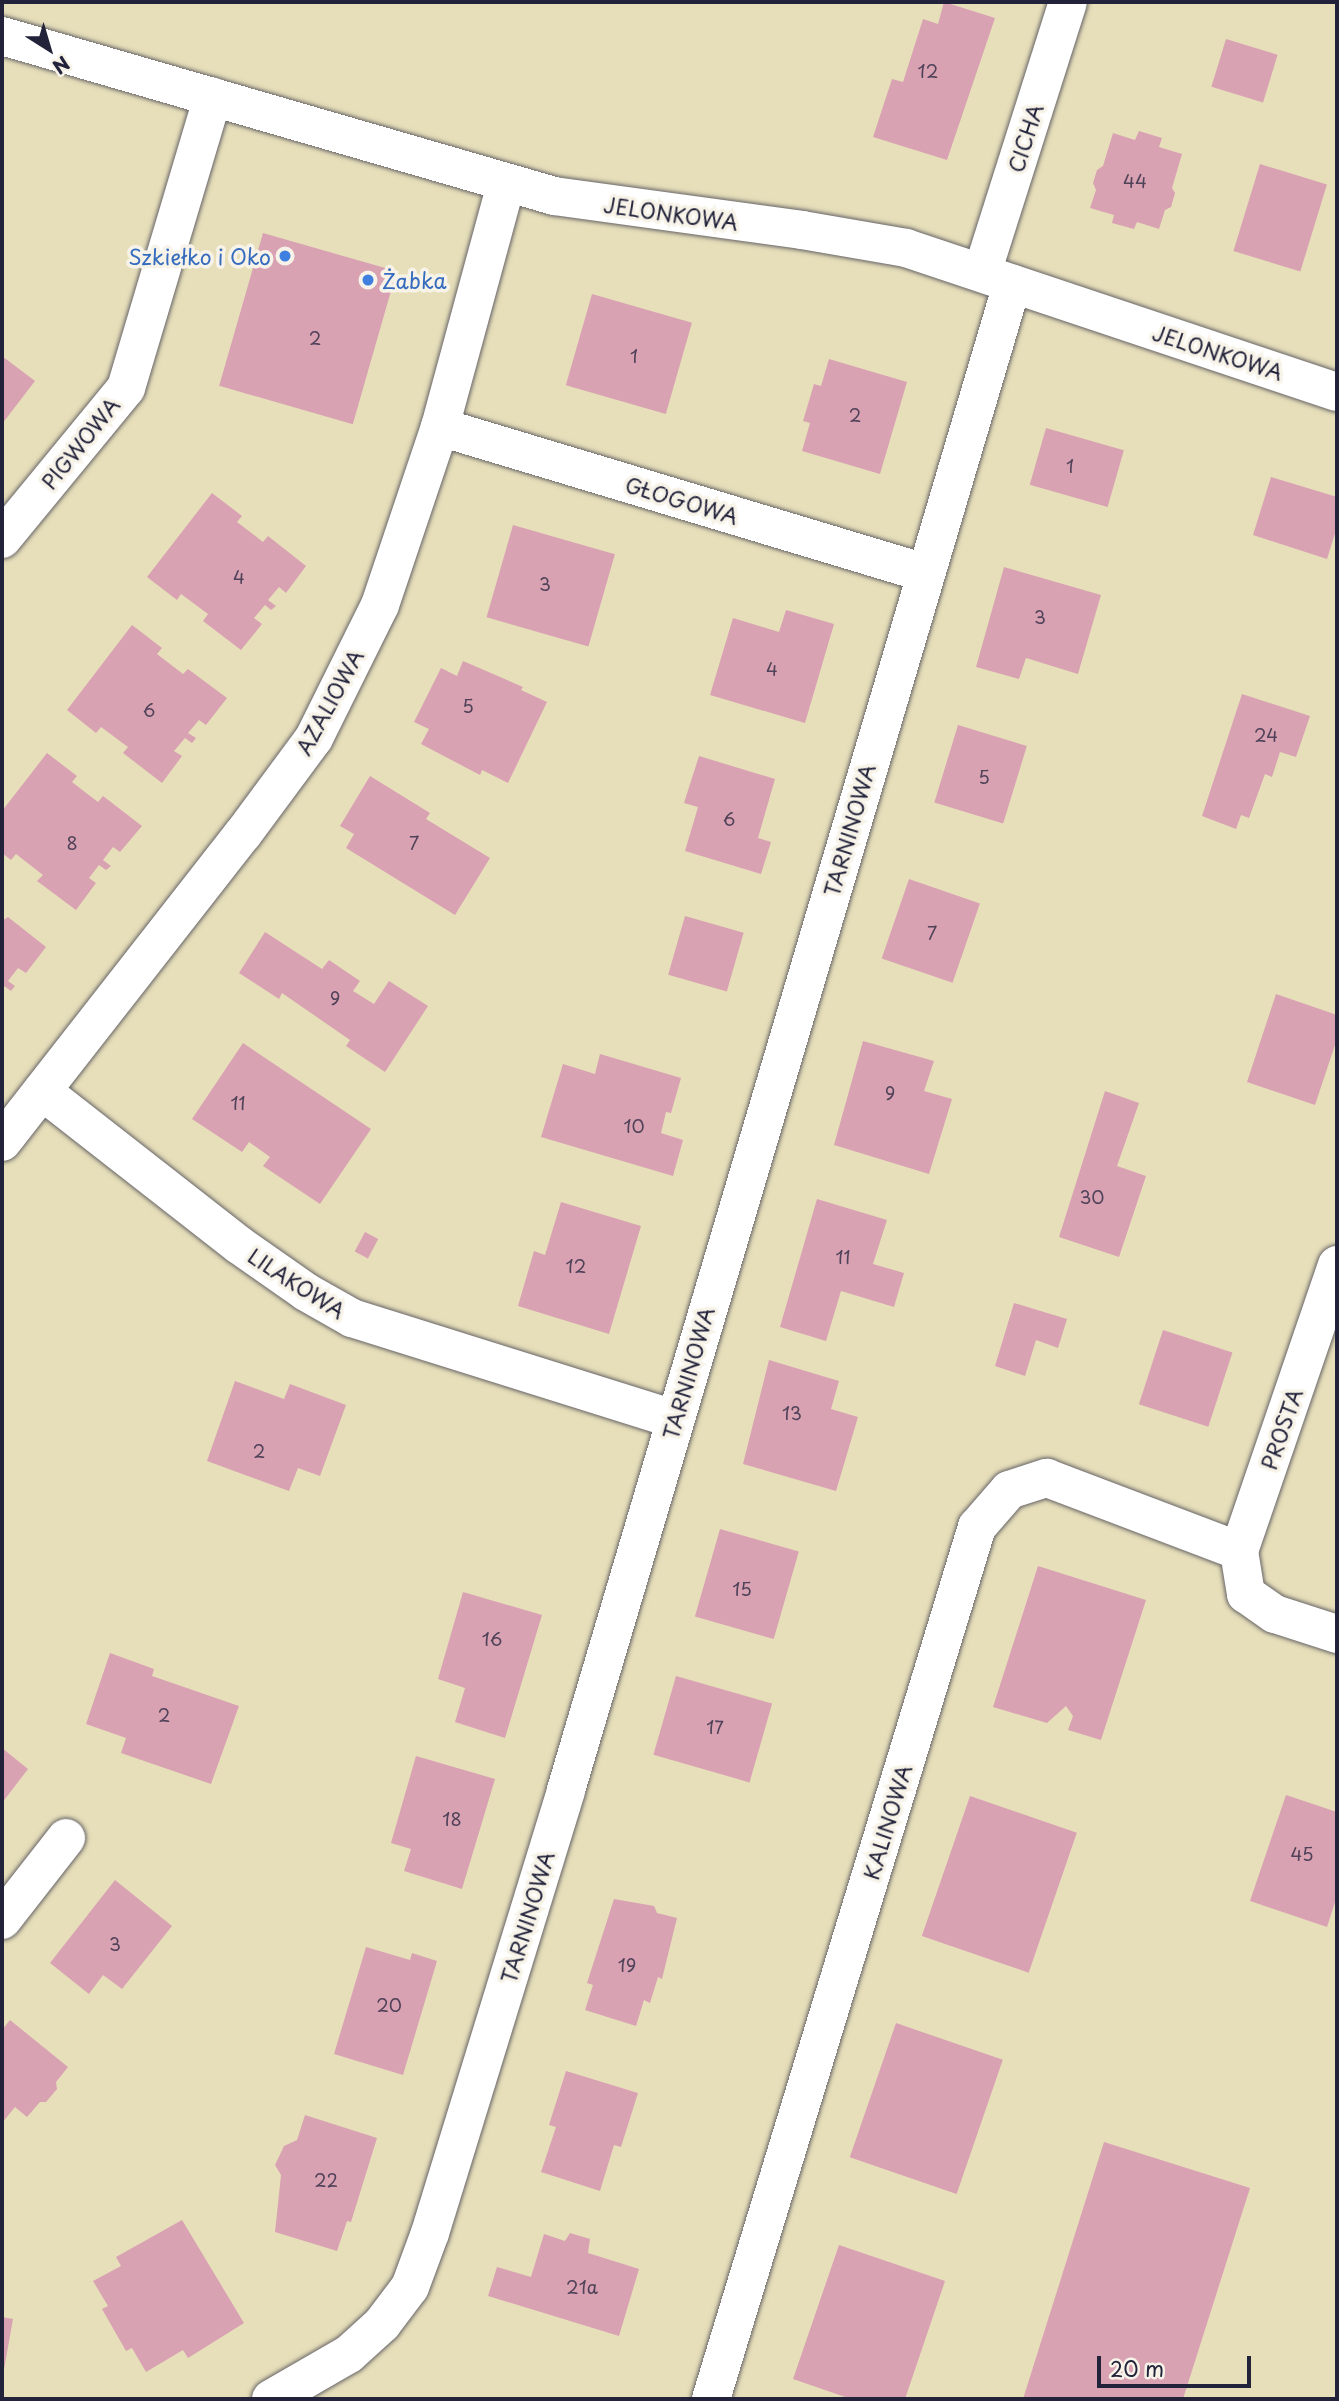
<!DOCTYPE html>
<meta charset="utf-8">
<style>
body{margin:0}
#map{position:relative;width:1339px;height:2401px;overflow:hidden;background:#e7dfba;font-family:"Playpen Sans",sans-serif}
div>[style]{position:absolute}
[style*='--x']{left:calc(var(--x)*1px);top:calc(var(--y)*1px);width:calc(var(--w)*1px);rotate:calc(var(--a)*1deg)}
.building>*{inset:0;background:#d9a2b3;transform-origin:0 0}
.roads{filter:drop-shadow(0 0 2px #676467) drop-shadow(0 0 2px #676467)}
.minor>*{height:38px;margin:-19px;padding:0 19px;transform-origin:19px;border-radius:19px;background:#fff}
.dots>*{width:19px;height:19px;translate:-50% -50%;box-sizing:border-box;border:4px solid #f7f3e8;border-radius:50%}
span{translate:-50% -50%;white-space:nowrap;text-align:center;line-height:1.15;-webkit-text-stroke:7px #f7f3e8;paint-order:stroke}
.number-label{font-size:18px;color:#504259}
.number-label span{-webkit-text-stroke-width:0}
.street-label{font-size:21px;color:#22223b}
.shop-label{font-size:21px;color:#366cbe}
.right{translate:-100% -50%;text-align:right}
.left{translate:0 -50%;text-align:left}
.frame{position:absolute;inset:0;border:4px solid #22223b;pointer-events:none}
.north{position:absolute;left:14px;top:14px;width:70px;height:70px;-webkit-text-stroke:5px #f7f3e8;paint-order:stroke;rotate:143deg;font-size:19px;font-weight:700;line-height:28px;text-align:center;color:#22223b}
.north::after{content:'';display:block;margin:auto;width:24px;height:32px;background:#22223b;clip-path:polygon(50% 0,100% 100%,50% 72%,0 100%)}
.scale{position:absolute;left:1097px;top:2356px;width:154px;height:32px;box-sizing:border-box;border:4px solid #22223b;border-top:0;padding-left:9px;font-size:21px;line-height:24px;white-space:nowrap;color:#22223b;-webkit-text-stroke:5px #f7f3e8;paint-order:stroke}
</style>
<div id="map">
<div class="building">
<i style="clip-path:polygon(944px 2px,995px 18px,947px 160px,873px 137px,892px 79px,903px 82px,923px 19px,938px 24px)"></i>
<i style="left:1226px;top:39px;width:54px;height:50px;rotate:17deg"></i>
<i style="clip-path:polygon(1139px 131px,1162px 138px,1159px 147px,1182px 154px,1172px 188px,1175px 193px,1171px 207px,1165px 210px,1159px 229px,1137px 222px,1134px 229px,1112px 223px,1114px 215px,1090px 208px,1096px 190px,1093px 183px,1097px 170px,1103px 166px,1113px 133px,1135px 140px)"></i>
<i style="left:1260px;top:164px;width:70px;height:91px;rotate:17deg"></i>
<i style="left:263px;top:233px;width:139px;height:159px;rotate:16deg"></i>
<i style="left:592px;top:294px;width:104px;height:95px;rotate:16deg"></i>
<i style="clip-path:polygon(2px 356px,35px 381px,2px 424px)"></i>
<i style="clip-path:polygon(829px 359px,907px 382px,880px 474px,802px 451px,810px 423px,803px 421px,814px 384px,821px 386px)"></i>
<i style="left:1046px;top:428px;width:81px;height:59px;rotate:16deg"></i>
<i style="clip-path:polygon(1271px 477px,1337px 497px,1337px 527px,1327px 559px,1253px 535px)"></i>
<i style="clip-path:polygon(212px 493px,242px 516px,237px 522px,263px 542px,268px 536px,306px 566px,286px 593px,279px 587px,268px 600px,276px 606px,271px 610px,265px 605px,254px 618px,262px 624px,241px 650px,203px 621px,208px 614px,181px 594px,177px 600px,147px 577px)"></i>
<i style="left:513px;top:525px;width:106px;height:96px;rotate:16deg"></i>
<i style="clip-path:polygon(1004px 567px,1101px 595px,1078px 674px,1026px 658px,1019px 679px,976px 667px)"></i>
<i style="clip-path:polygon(786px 610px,834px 624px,805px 723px,710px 695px,733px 618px,779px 632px)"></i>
<i style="clip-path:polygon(132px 625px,162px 648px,157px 654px,183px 674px,188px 669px,227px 698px,206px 725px,199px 720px,188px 733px,196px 738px,192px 743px,185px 738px,174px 751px,182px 756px,162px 783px,123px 753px,128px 747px,101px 727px,96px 733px,67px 710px)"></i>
<i style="clip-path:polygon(463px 661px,523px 687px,521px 690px,547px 702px,508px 783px,482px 770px,480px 775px,421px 744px,429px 729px,414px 722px,441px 668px,457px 676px)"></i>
<i style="clip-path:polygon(1242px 694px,1310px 716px,1296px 757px,1280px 752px,1272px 777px,1265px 774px,1249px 818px,1241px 815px,1236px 829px,1202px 816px)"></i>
<i style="left:958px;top:725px;width:72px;height:81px;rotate:17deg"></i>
<i style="clip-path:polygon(47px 753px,77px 776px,72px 782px,98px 802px,103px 796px,142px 826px,120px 852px,113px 847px,103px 860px,111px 866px,106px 870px,99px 865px,89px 878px,96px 883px,76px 910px,37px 881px,43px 875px,16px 854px,11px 860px,2px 853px,2px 811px)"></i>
<i style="clip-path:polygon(699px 756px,775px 779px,758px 838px,771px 842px,761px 874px,685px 851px,698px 807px,684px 803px)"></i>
<i style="clip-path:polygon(370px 776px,430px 813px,426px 819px,490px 858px,455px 915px,346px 848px,354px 834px,340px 826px)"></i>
<i style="left:909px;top:879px;width:75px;height:84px;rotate:19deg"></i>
<i style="left:685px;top:916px;width:61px;height:61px;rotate:16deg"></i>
<i style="clip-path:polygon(8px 917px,46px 947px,26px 973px,18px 968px,8px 981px,15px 986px,11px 991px,4px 986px,2px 989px,2px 921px)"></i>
<i style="clip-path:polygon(265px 932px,322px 969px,329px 960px,360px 981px,353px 991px,374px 1004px,389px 981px,428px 1006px,385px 1072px,346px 1046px,350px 1040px,282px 993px,279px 999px,239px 973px)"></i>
<i style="clip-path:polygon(1276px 994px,1337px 1015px,1337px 1039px,1315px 1105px,1247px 1082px)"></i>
<i style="clip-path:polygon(863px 1041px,934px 1061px,924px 1091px,952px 1099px,929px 1174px,834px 1145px)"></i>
<i style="clip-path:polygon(243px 1043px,371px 1129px,320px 1204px,263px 1166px,270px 1157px,249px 1142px,242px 1152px,192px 1119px)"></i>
<i style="clip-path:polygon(600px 1054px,681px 1078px,671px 1113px,666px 1112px,661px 1133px,683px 1140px,673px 1176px,541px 1137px,563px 1064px,595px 1074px)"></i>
<i style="clip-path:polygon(1105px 1091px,1139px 1103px,1117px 1166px,1146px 1176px,1119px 1257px,1059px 1237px)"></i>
<i style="clip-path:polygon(817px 1199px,887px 1220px,873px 1264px,904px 1273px,894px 1307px,841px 1291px,826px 1341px,780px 1327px)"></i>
<i style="clip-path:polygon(561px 1202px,641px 1226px,609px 1334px,518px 1306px,534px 1251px,545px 1255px)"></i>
<i style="left:365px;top:1232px;width:15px;height:22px;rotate:28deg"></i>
<i style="clip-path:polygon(1014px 1303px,1067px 1319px,1058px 1348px,1036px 1340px,1025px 1376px,995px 1366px)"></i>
<i style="left:1163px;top:1330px;width:73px;height:78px;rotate:18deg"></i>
<i style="clip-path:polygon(769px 1360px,839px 1381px,831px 1409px,858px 1417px,836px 1491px,743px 1464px)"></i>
<i style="clip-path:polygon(235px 1381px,284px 1399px,290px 1384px,346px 1405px,320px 1476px,298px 1468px,289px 1491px,207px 1461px)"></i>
<i style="left:720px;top:1529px;width:82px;height:91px;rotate:16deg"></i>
<i style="clip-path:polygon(1038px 1566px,1146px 1600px,1101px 1740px,1068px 1730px,1073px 1716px,1066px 1706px,1047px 1723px,993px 1707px)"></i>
<i style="clip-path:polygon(463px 1592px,542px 1615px,505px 1738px,455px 1722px,465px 1688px,438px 1679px)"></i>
<i style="clip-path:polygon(110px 1653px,154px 1669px,152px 1676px,239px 1706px,211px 1784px,121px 1753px,126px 1738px,86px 1724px)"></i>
<i style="left:676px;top:1676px;width:100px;height:82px;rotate:16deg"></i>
<i style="clip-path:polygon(2px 1748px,28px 1769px,2px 1803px)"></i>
<i style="clip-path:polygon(416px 1756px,495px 1779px,462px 1889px,404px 1871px,411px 1849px,391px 1843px)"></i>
<i style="clip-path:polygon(1286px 1795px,1337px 1812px,1337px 1896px,1327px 1927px,1250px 1901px)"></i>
<i style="left:970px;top:1796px;width:113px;height:148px;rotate:19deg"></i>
<i style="clip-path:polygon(115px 1880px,172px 1926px,122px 1989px,103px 1975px,89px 1994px,50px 1963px)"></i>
<i style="clip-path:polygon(614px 1899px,654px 1906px,657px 1913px,677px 1918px,662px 1979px,658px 1977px,650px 2003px,644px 2000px,636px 2026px,585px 2010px,593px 1985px,587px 1983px)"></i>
<i style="clip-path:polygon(366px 1947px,410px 1960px,412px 1953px,437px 1961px,403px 2075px,334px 2054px)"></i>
<i style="clip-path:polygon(10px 2020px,68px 2067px,56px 2082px,57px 2089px,46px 2102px,40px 2102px,27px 2117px,15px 2107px,2px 2123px,2px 2030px)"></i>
<i style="left:896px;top:2023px;width:113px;height:142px;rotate:19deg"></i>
<i style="clip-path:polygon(566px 2071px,638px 2093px,621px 2147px,614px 2145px,600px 2191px,541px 2172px,556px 2127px,549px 2125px)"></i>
<i style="clip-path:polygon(305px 2115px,377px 2138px,351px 2222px,347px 2221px,337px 2251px,275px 2232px,281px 2175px,275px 2165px,284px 2146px,297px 2140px)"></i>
<i style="clip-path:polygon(1104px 2142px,1250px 2188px,1183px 2399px,1023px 2399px)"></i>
<i style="clip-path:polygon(182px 2220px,244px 2323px,188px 2358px,183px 2350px,146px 2372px,132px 2348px,126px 2351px,102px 2309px,108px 2306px,93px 2281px,121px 2266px,116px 2257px)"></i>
<i style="clip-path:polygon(570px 2233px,590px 2239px,588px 2253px,639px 2269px,619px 2336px,488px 2296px,497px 2267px,531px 2277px,544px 2234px,565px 2241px)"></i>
<i style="clip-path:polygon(839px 2245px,945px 2281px,905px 2399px,851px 2399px,793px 2379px)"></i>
<i style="clip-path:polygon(2px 2317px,13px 2319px,3px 2375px,2px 2375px)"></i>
</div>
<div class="roads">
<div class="minor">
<i style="--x:2;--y:36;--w:575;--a:16.16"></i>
<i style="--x:554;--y:196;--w:250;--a:7.8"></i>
<i style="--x:802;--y:230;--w:106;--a:9.8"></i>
<i style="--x:906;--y:248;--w:454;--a:18.5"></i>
<i style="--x:982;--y:273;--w:284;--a:-72.4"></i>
<i style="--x:440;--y:427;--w:506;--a:16.75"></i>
<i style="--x:2;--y:539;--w:195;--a:-50.6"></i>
<i style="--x:126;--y:388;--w:304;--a:-73.4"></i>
<i style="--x:42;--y:1091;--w:250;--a:38"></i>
<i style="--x:239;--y:1245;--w:82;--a:35"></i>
<i style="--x:306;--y:1292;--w:53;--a:29.5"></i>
<i style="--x:352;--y:1318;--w:338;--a:17.4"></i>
<i style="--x:2;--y:1142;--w:391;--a:-52"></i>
<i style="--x:243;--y:834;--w:119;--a:-53.5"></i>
<i style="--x:314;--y:738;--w:148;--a:-63.6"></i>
<i style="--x:380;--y:605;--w:188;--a:-71.4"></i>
<i style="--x:440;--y:427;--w:252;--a:-74.8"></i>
<i style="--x:1337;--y:1265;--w:302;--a:108.9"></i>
<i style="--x:1239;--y:1551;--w:44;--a:80.8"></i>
<i style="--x:1246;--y:1594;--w:35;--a:35"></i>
<i style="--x:1275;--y:1614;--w:65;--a:17.9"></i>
<i style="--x:2;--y:1920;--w:104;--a:-52"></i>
<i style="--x:271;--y:2399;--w:90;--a:-30"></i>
<i style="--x:349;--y:2354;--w:45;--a:-42.3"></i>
<i style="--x:382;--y:2324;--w:46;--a:-52.9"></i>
<i style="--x:410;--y:2287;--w:58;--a:-69.7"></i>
<i style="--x:430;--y:2233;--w:463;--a:-72.9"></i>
<i style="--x:566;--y:1790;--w:1571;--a:-73.5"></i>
<i style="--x:711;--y:2399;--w:912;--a:-73.04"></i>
<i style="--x:977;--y:1527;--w:49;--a:-49.1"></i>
<i style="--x:1009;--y:1490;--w:40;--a:-18"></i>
<i style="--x:1047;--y:1478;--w:205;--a:20.8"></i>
</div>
</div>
<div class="dots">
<i style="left:285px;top:256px;background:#3f7fe0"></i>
<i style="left:368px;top:280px;background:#3f7fe0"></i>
</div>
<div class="number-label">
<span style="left:928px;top:71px">12</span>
<span style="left:1135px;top:181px">44</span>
<span style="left:315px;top:338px">2</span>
<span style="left:634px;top:356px">1</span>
<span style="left:855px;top:415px">2</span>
<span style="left:1070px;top:466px">1</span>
<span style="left:239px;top:577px">4</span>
<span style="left:545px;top:584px">3</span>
<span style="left:1040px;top:617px">3</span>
<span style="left:772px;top:669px">4</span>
<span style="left:468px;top:706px">5</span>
<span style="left:149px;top:710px">6</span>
<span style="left:1266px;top:735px">24</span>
<span style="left:984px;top:777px">5</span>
<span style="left:729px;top:819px">6</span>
<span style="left:72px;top:843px">8</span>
<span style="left:414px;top:843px">7</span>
<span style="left:932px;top:933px">7</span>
<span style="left:335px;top:998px">9</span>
<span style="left:890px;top:1093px">9</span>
<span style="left:238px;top:1103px">11</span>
<span style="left:634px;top:1126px">10</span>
<span style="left:1092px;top:1197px">30</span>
<span style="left:843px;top:1257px">11</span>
<span style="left:576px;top:1266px">12</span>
<span style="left:792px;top:1413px">13</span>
<span style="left:259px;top:1451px">2</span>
<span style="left:742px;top:1589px">15</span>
<span style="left:492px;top:1639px">16</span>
<span style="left:164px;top:1715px">2</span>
<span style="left:715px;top:1727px">17</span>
<span style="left:452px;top:1819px">18</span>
<span style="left:1302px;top:1854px">45</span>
<span style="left:115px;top:1944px">3</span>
<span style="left:627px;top:1965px">19</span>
<span style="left:389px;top:2005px">20</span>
<span style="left:326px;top:2180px">22</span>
<span style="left:582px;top:2287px">21a</span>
</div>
<div class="street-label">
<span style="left:1025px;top:138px;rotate:-72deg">CICHA</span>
<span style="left:671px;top:213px;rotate:8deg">JELONKOWA</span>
<span style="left:1218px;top:352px;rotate:18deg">JELONKOWA</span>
<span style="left:80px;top:443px;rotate:-51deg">PIGWOWA</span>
<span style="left:682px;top:500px;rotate:17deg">GŁOGOWA</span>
<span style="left:329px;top:702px;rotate:-61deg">AZALIOWA</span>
<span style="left:849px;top:830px;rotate:-74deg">TARNINOWA</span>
<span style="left:297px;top:1283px;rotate:33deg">LILAKOWA</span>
<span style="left:688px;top:1373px;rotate:-74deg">TARNINOWA</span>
<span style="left:1281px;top:1429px;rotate:-71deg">PROSTA</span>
<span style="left:887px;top:1822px;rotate:-73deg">KALINOWA</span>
<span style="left:527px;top:1917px;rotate:-73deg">TARNINOWA</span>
</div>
<div class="shop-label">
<span class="right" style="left:271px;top:256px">Szkiełko i Oko</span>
<span class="left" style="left:382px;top:280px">Żabka</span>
</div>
<div class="frame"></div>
<div class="north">N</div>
<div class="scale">20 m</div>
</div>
